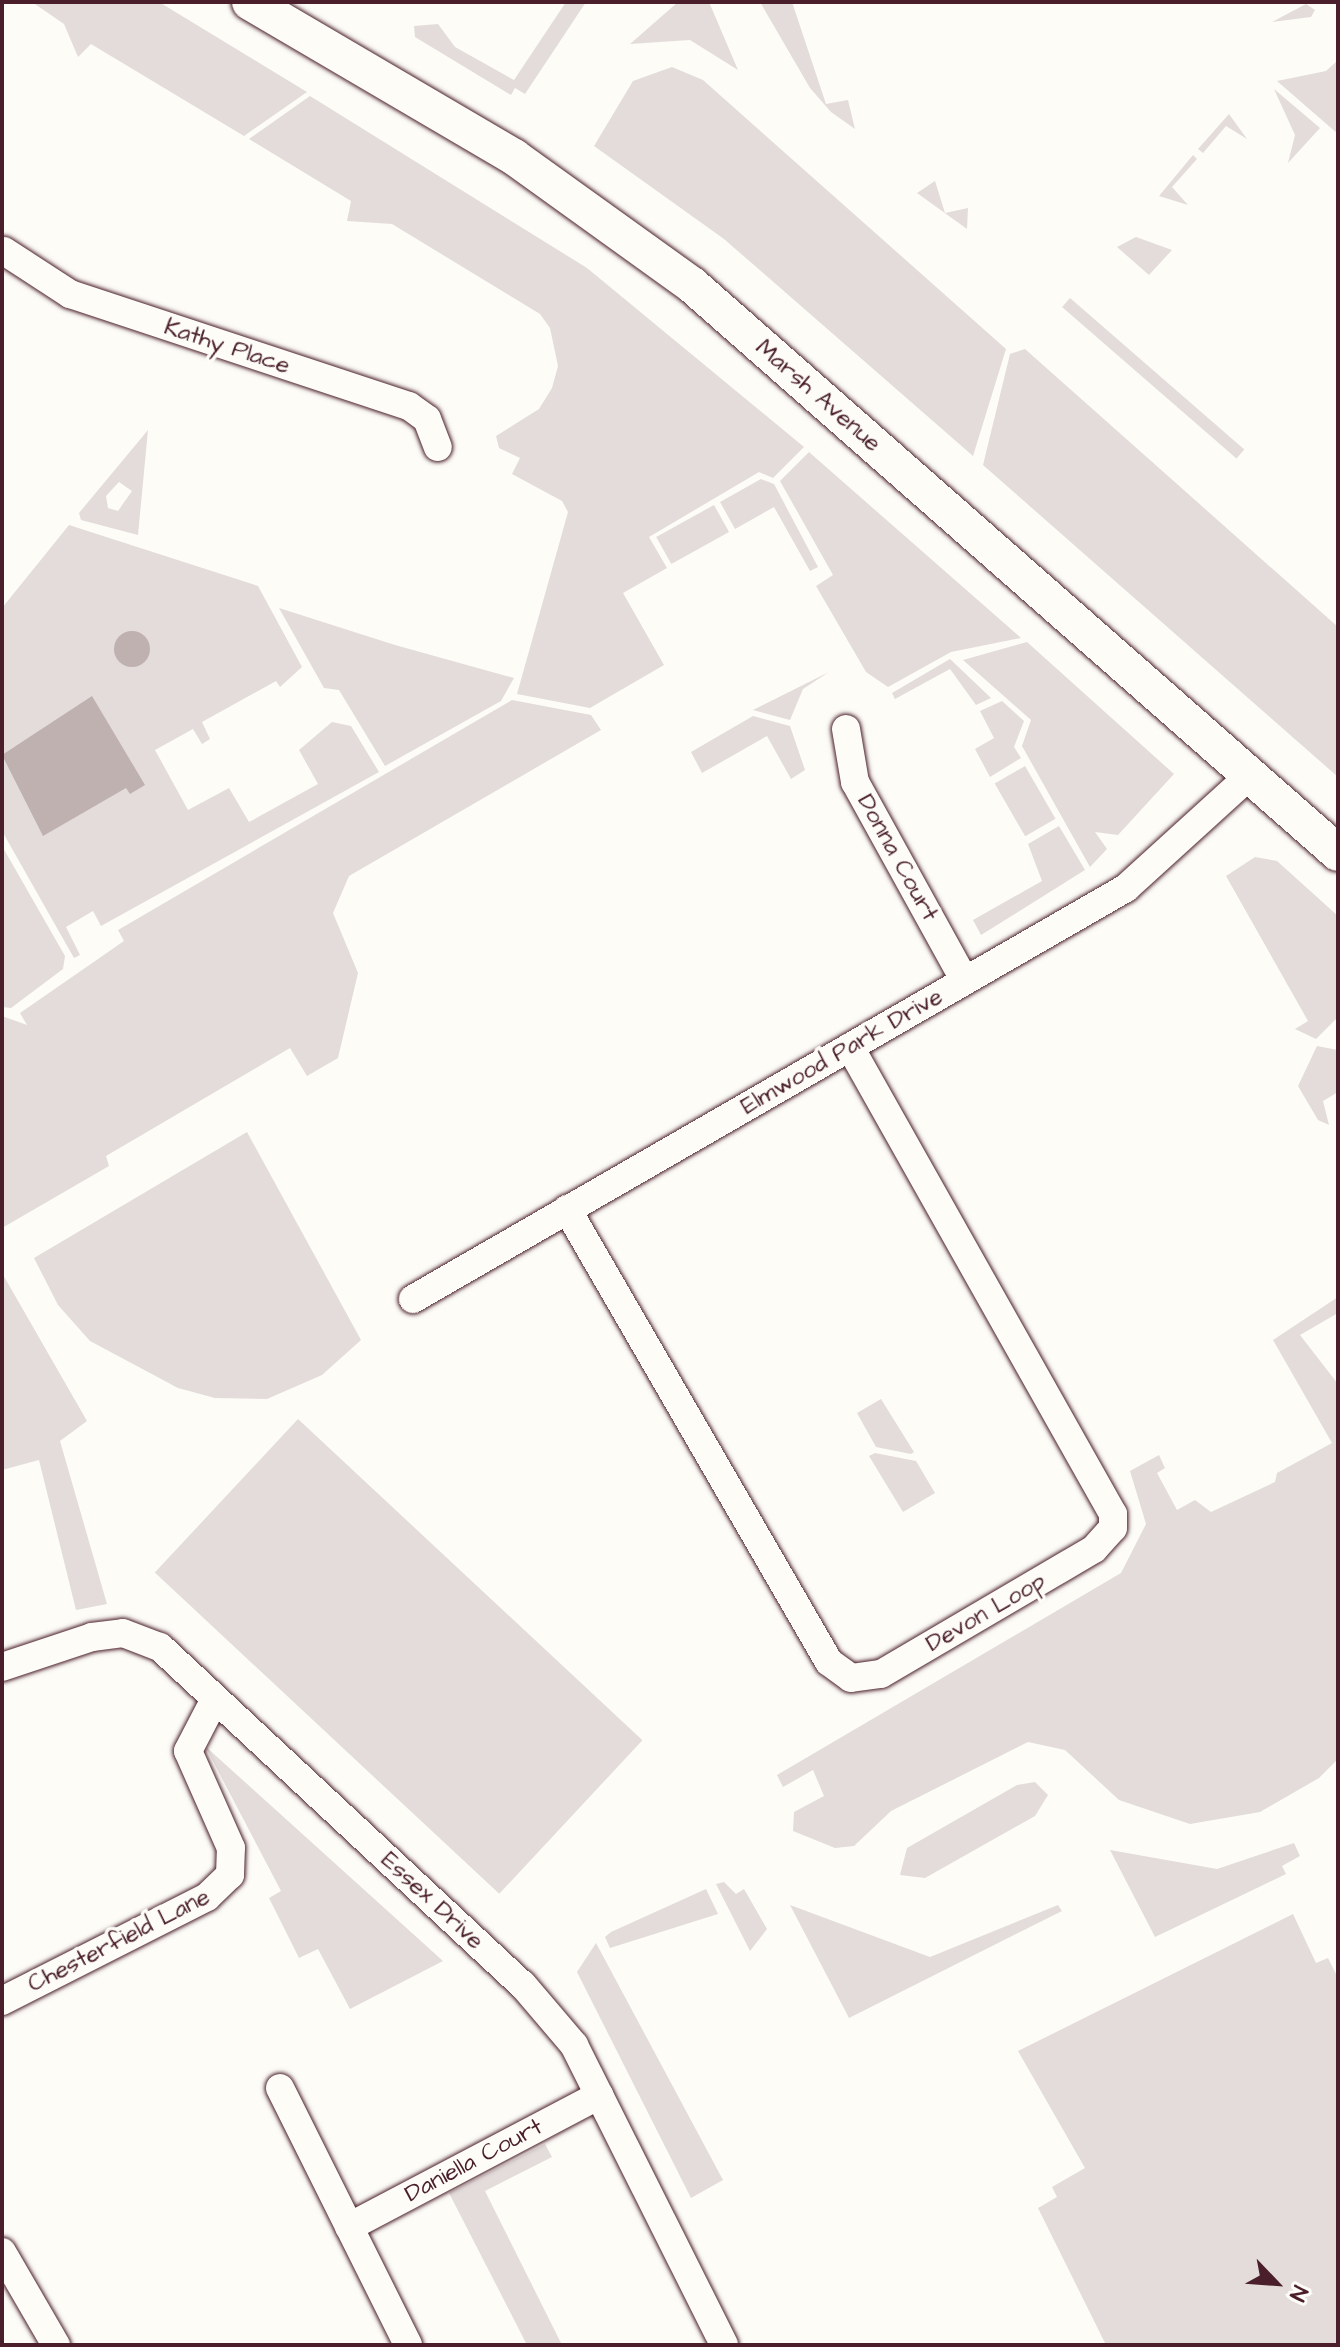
<!DOCTYPE html>
<style>
body{margin:0}
#map{position:relative;width:1340px;height:2347px;overflow:hidden;background:#fdfcf7;font-family:"Architects Daughter",sans-serif}
div>[style]{position:absolute}
[style*='--x']{left:calc(var(--x)*1px);top:calc(var(--y)*1px);width:calc(var(--w)*1px);rotate:calc(var(--a)*1deg)}
.green>*{inset:0;background:#e3dcda;transform-origin:0 0}
.water>*{inset:0;background:#c0b1b1}
.round{border-radius:50%}
.roads{filter:drop-shadow(0 0 2px #4a1f2b) drop-shadow(0 0 2px #4a1f2b)}
.minor>*{height:28px;margin:-14px;padding:0 14px;transform-origin:14px;border-radius:14px;background:#fdfcf7}
.tertiary>*{height:36px;margin:-18px;padding:0 18px;transform-origin:18px;border-radius:18px;background:#fdfcf7}
span{translate:-50% -50%;white-space:nowrap;text-align:center;line-height:1.15;-webkit-text-stroke:7px #fdfcf7;paint-order:stroke}
.street-label{font-size:24px;color:#4a1f2b}
.frame{position:absolute;inset:0;border:4px solid #4a1f2b;pointer-events:none}
.north{position:absolute;left:1236px;top:2243px;width:80px;height:80px;-webkit-text-stroke:6px #fdfcf7;paint-order:stroke;rotate:115deg;font-size:22px;font-weight:700;line-height:32px;text-align:center;color:#4a1f2b}
.north::after{content:'';display:block;margin:auto;width:28px;height:36px;background:#4a1f2b;clip-path:polygon(50% 0,100% 100%,50% 72%,0 100%)}
</style>
<div id="map">
<div class="green">
<i style="clip-path:polygon(32px 2px,159px 2px,307px 92px,244px 136px,91px 44px,78px 57px,64px 24px)"></i>
<i style="clip-path:polygon(566px 2px,586px 2px,525px 94px,515px 88px,511px 95px,415px 37px,414px 26px,438px 24px,455px 47px,514px 80px)"></i>
<i style="clip-path:polygon(678px 2px,709px 2px,738px 70px,690px 40px,630px 44px)"></i>
<i style="clip-path:polygon(760px 2px,792px 2px,826px 104px,848px 100px,855px 129px,831px 112px,810px 88px)"></i>
<i style="clip-path:polygon(1306px 4px,1315px 10px,1311px 17px,1272px 22px)"></i>
<i style="clip-path:polygon(1338px 60px,1338px 134px,1277px 81px,1326px 71px)"></i>
<i style="clip-path:polygon(672px 67px,703px 80px,1006px 349px,973px 456px,724px 239px,594px 146px,633px 81px)"></i>
<i style="clip-path:polygon(1274px 89px,1320px 128px,1288px 163px,1295px 135px)"></i>
<i style="clip-path:polygon(310px 96px,587px 268px,804px 447px,773px 478px,759px 472px,649px 537px,667px 568px,623px 593px,664px 665px,590px 708px,517px 694px,568px 512px,562px 501px,512px 474px,520px 458px,499px 448px,496px 436px,539px 409px,552px 388px,558px 366px,550px 328px,540px 314px,392px 224px,347px 221px,351px 201px,249px 139px)"></i>
<i style="clip-path:polygon(1229px 114px,1247px 139px,1226px 126px,1203px 153px,1198px 149px)"></i>
<i style="clip-path:polygon(1193px 155px,1197px 159px,1172px 187px,1188px 205px,1159px 196px)"></i>
<i style="clip-path:polygon(935px 181px,945px 213px,968px 208px,967px 229px,917px 193px)"></i>
<i style="clip-path:polygon(1136px 237px,1172px 250px,1149px 275px,1117px 247px)"></i>
<i style="left:1070px;top:298px;width:231px;height:12px;rotate:41deg"></i>
<i style="clip-path:polygon(1025px 349px,1338px 627px,1338px 777px,983px 465px,1010px 354px)"></i>
<i style="clip-path:polygon(evenodd,148px 430px,138px 535px,81px 520px,79px 513px,148px 430px,119px 482px,132px 491px,118px 511px,108px 508px,106px 496px,119px 482px)"></i>
<i style="clip-path:polygon(809px 452px,1021px 638px,951px 652px,888px 687px,866px 672px,816px 586px,833px 575px,780px 481px)"></i>
<i style="clip-path:polygon(761px 479px,774px 484px,818px 567px,810px 571px,774px 507px,735px 529px,720px 502px)"></i>
<i style="left:714px;top:505px;width:31px;height:66px;rotate:61deg"></i>
<i style="clip-path:polygon(69px 525px,258px 586px,302px 667px,280px 687px,276px 681px,202px 722px,210px 739px,202px 744px,193px 729px,155px 750px,188px 810px,229px 788px,249px 822px,318px 784px,299px 750px,332px 722px,351px 726px,379px 772px,101px 926px,93px 911px,66px 927px,80px 955px,74px 958px,2px 831px,2px 608px)"></i>
<i style="clip-path:polygon(279px 608px,395px 645px,514px 678px,501px 701px,385px 766px,339px 690px,324px 688px)"></i>
<i style="clip-path:polygon(1027px 642px,1174px 774px,1118px 835px,1095px 832px,1107px 849px,1090px 867px,1022px 746px,1031px 720px,963px 660px)"></i>
<i style="clip-path:polygon(950px 659px,991px 698px,976px 705px,950px 669px,895px 699px,892px 693px)"></i>
<i style="clip-path:polygon(829px 672px,803px 689px,790px 720px,753px 710px)"></i>
<i style="clip-path:polygon(512px 700px,591px 715px,601px 730px,349px 876px,333px 913px,358px 973px,338px 1058px,307px 1076px,290px 1048px,106px 1156px,109px 1166px,2px 1228px,2px 1016px,27px 1025px,20px 1013px,124px 941px,118px 930px)"></i>
<i style="clip-path:polygon(1002px 701px,1024px 721px,1014px 747px,1021px 758px,990px 777px,975px 749px,994px 738px,980px 711px)"></i>
<i style="clip-path:polygon(753px 716px,790px 726px,805px 770px,791px 779px,767px 736px,702px 773px,691px 752px)"></i>
<i style="left:1025px;top:766px;width:61px;height:35px;rotate:60deg"></i>
<i style="clip-path:polygon(1059px 826px,1085px 870px,981px 935px,973px 920px,1042px 881px,1028px 844px)"></i>
<i style="clip-path:polygon(2px 846px,65px 956px,63px 969px,11px 1008px,2px 1007px)"></i>
<i style="clip-path:polygon(1255px 857px,1277px 861px,1338px 916px,1338px 1017px,1316px 1039px,1295px 1029px,1308px 1021px,1226px 876px)"></i>
<i style="clip-path:polygon(1317px 1046px,1338px 1050px,1338px 1092px,1323px 1101px,1329px 1125px,1318px 1120px,1298px 1086px)"></i>
<i style="clip-path:polygon(247px 1132px,361px 1340px,322px 1375px,267px 1399px,215px 1398px,178px 1388px,90px 1341px,58px 1305px,34px 1258px)"></i>
<i style="clip-path:polygon(2px 1273px,87px 1421px,60px 1441px,107px 1604px,76px 1610px,39px 1460px,2px 1470px)"></i>
<i style="clip-path:polygon(1338px 1297px,1338px 1313px,1300px 1335px,1338px 1384px,1338px 1759px,1319px 1778px,1260px 1812px,1190px 1824px,1119px 1800px,1065px 1750px,1028px 1742px,891px 1811px,854px 1846px,835px 1848px,793px 1831px,794px 1812px,824px 1796px,813px 1770px,783px 1787px,777px 1775px,1121px 1573px,1146px 1524px,1130px 1471px,1159px 1455px,1165px 1468px,1157px 1473px,1177px 1510px,1195px 1500px,1211px 1512px,1275px 1482px,1277px 1473px,1332px 1443px,1273px 1340px)"></i>
<i style="clip-path:polygon(881px 1399px,914px 1452px,911px 1454px,876px 1447px,857px 1413px)"></i>
<i style="left:298px;top:1419px;width:471px;height:210px;rotate:43deg"></i>
<i style="clip-path:polygon(875px 1453px,916px 1461px,935px 1493px,903px 1512px,869px 1456px)"></i>
<i style="clip-path:polygon(205px 1746px,443px 1961px,350px 2009px,318px 1949px,299px 1958px,269px 1898px,281px 1891px)"></i>
<i style="clip-path:polygon(1035px 1782px,1048px 1795px,1035px 1816px,925px 1878px,900px 1875px,907px 1848px,1017px 1785px)"></i>
<i style="clip-path:polygon(1294px 1843px,1300px 1856px,1282px 1866px,1286px 1874px,1155px 1937px,1110px 1850px,1217px 1869px)"></i>
<i style="clip-path:polygon(724px 1882px,736px 1894px,744px 1889px,767px 1929px,750px 1951px,716px 1884px)"></i>
<i style="clip-path:polygon(706px 1889px,718px 1914px,610px 1948px,605px 1937px,611px 1932px)"></i>
<i style="clip-path:polygon(790px 1905px,930px 1957px,1058px 1905px,1062px 1911px,849px 2018px)"></i>
<i style="clip-path:polygon(1293px 1914px,1316px 1963px,1328px 1958px,1338px 1978px,1338px 2345px,1106px 2345px,1038px 2208px,1057px 2197px,1052px 2187px,1085px 2168px,1018px 2051px)"></i>
<i style="clip-path:polygon(596px 1943px,723px 2180px,691px 2198px,577px 1972px)"></i>
<i style="clip-path:polygon(545px 2144px,552px 2157px,485px 2191px,562px 2345px,527px 2345px,449px 2193px)"></i>
</div>
<div class="water">
<i class="round" style="left:114px;top:631px;width:36px;height:36px"></i>
<i style="clip-path:polygon(92px 696px,145px 785px,130px 794px,126px 788px,43px 836px,2px 755px)"></i>
</div>
<div class="roads">
<div class="minor">
<i style="--x:4;--y:251;--w:79;--a:33.1"></i>
<i style="--x:70;--y:294;--w:357;--a:18.3"></i>
<i style="--x:409;--y:406;--w:22;--a:36"></i>
<i style="--x:427;--y:419;--w:30;--a:69"></i>
<i style="--x:846;--y:729;--w:54;--a:80.4"></i>
<i style="--x:855;--y:782;--w:227;--a:61.1"></i>
<i style="--x:567;--y:1209;--w:523;--a:59.96"></i>
<i style="--x:829;--y:1662;--w:27;--a:36"></i>
<i style="--x:851;--y:1678;--w:30;--a:-8"></i>
<i style="--x:881;--y:1674;--w:247;--a:-30.4"></i>
<i style="--x:1094;--y:1549;--w:28;--a:-48"></i>
<i style="--x:1113;--y:1528;--w:14;--a:-90"></i>
<i style="--x:1113;--y:1514;--w:536;--a:-119.39"></i>
<i style="--x:413;--y:1299;--w:823;--a:-29.96"></i>
<i style="--x:1126;--y:888;--w:166;--a:-42.3"></i>
<i style="--x:2;--y:1667;--w:95;--a:-18.4"></i>
<i style="--x:92;--y:1637;--w:31;--a:-7"></i>
<i style="--x:123;--y:1633;--w:40;--a:21"></i>
<i style="--x:160;--y:1647;--w:496;--a:43"></i>
<i style="--x:523;--y:1985;--w:79;--a:49.6"></i>
<i style="--x:574;--y:2045;--w:335;--a:63.4"></i>
<i style="--x:2;--y:2001;--w:230;--a:-26.9"></i>
<i style="--x:207;--y:1897;--w:32;--a:-44"></i>
<i style="--x:230;--y:1875;--w:27;--a:-88"></i>
<i style="--x:231;--y:1848;--w:106;--a:-113.9"></i>
<i style="--x:188;--y:1751;--w:59;--a:-62.6"></i>
<i style="--x:280;--y:2088;--w:287;--a:63.5"></i>
<i style="--x:349;--y:2227;--w:283;--a:-27.8"></i>
<i style="--x:2;--y:2252;--w:108;--a:59.9"></i>
</div>
<div class="tertiary">
<i style="--x:250;--y:2;--w:306;--a:30.4"></i>
<i style="--x:514;--y:157;--w:219;--a:35.7"></i>
<i style="--x:692;--y:285;--w:860;--a:41.32"></i>
</div>
</div>
<div class="street-label">
<span style="left:227px;top:347px;rotate:18deg">Kathy Place</span>
<span style="left:818px;top:396px;rotate:41deg">Marsh Avenue</span>
<span style="left:897px;top:858px;rotate:61deg">Donna Court</span>
<span style="left:842px;top:1052px;rotate:-30deg">Elmwood Park Drive</span>
<span style="left:986px;top:1613px;rotate:-30deg">Devon Loop</span>
<span style="left:432px;top:1901px;rotate:43deg">Essex Drive</span>
<span style="left:119px;top:1941px;rotate:-27deg">Chesterfield Lane</span>
<span style="left:474px;top:2161px;rotate:-28deg">Daniella Court</span>
</div>
<div class="frame"></div>
<div class="north">N</div>
</div>
